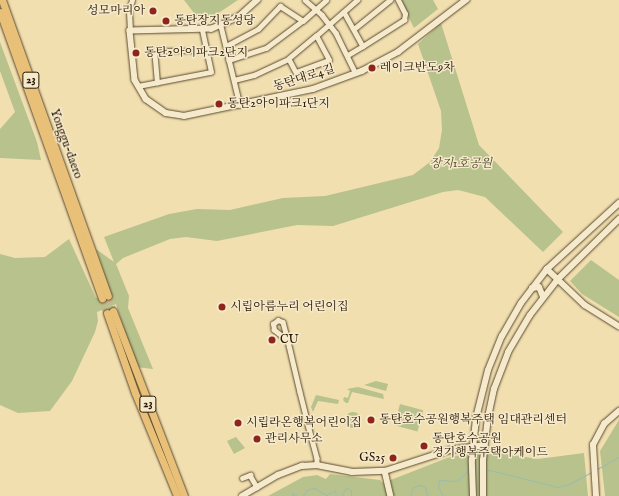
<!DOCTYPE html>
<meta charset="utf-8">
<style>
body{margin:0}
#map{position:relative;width:619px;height:496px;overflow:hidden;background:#f1dfb0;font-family:"IM FELL English","Noto Serif KR",serif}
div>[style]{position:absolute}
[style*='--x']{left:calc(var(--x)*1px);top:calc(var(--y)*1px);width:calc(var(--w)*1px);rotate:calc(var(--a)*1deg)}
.green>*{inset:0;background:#b8c28c;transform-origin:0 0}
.round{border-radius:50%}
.stream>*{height:1px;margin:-0.5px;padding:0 0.5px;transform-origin:0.5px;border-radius:0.5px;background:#9bbcaf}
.trunk-tunnel>*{height:7px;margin-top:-3.5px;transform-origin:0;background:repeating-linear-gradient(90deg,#c9b78d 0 7px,transparent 0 10.5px)}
.roads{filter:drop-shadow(0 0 1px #5a492e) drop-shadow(0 0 1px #5a492e)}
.minor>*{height:4.5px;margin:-2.25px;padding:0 2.25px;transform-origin:2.25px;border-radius:2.25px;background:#f6eacc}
.tertiary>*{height:5.5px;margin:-2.75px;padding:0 2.75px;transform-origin:2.75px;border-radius:2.75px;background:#f6eacc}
.secondary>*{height:6px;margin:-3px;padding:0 3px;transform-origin:3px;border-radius:3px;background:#f6eacc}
.trunk>*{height:7px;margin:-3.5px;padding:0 3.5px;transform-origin:3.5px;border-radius:3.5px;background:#e8c078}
.dots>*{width:11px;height:11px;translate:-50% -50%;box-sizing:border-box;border:2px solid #f6eacc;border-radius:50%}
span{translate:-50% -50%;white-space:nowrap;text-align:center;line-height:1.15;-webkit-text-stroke:3px #f6eacc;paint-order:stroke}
.shield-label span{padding:1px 3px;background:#f6eacc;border:1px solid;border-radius:3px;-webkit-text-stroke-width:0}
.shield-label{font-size:11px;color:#281703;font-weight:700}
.poi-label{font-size:12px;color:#281703}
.right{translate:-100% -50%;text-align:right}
.left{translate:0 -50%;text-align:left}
.street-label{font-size:12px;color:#281703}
.park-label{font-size:12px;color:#534a2c;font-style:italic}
</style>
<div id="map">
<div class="green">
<i style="clip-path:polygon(184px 0,238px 0,211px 18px,200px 21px)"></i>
<i style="clip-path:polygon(400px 0,433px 0,438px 9px,414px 28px)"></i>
<i style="clip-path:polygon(441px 23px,479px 145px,563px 232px,543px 252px,485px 197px,458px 190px,443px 192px,333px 226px,297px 225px,217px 241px,186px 237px,170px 239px,123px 258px,116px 264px,129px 296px,128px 308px,153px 369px,136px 367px,116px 304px,97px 312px,98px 321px,95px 332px,72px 381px,50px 411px,18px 413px,0 405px,0 254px,15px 258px,45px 257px,69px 239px,96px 298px,111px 294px,96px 249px,114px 262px,104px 237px,169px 214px,197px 209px,230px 210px,283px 198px,325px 196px,413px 175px,430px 162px,439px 148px,442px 130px,441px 111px,418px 44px)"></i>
<i style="clip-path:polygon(0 42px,37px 142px,41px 160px,0 158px,0 129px,15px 112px,0 71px)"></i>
<i style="clip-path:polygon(591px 260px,619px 280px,619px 317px,582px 294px,570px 281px)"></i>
<i style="clip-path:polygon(376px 381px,388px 384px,386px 391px,364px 385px)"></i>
<i style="clip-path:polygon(358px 387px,383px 394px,384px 399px,352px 392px,348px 403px,346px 403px,343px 400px,344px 397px,348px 398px,350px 391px,347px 389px)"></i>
<i style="clip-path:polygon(316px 395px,339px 400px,338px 404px,318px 401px,313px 412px,311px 407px)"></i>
<i style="left:400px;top:404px;width:24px;height:22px;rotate:15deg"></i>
<i class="round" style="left:345px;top:412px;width:16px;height:16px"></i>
<i style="clip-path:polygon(619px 420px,619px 496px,605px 496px,600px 451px)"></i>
<i style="clip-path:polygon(236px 437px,245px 448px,234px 454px,227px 441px)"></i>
<i style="clip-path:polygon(493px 452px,538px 459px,584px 453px,588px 496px,268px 496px,303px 477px,317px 475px,326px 479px,330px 474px,380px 480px,383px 483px,447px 458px,465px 454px)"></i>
</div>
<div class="stream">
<i style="--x:485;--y:469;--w:75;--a:13.9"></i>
<i style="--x:558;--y:487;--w:11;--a:-15"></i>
<i style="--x:569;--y:484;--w:26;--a:-28"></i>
<i style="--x:597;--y:469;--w:25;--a:-29"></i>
<i style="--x:292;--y:496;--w:3;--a:-90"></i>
<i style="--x:292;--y:493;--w:6;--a:31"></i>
<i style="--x:303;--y:496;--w:7;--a:-56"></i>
<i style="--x:307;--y:490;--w:7;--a:-16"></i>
<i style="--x:314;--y:488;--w:14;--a:30"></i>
<i style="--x:326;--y:495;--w:10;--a:-29"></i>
<i style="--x:335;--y:490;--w:6;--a:81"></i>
<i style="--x:341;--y:496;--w:9;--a:-58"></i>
<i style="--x:346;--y:488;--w:5;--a:22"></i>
<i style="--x:351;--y:490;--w:6;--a:90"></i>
<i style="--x:410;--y:496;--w:9;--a:-72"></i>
<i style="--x:413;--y:487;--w:7;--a:-16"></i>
<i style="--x:420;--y:485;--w:5;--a:22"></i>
<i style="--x:425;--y:487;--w:9;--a:77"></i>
<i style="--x:443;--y:496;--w:11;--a:-117"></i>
<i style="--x:438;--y:486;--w:6;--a:-81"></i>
<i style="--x:439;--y:480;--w:18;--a:3"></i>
<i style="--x:457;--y:481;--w:18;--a:-43"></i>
</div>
<div class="trunk-tunnel">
<i style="--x:108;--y:296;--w:16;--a:72"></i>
<i style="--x:102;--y:298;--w:16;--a:72"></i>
</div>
<div class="roads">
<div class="minor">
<i style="--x:305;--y:0;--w:23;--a:41"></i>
<i style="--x:322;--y:15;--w:23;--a:52"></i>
<i style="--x:336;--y:33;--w:43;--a:64"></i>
<i style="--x:344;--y:12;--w:39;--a:61"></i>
<i style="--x:363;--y:46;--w:49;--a:-32.4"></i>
<i style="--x:404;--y:20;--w:6;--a:-81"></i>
<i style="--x:405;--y:14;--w:16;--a:-117"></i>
<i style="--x:303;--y:21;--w:31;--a:-42"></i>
<i style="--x:221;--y:26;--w:81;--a:76.5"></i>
<i style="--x:355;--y:28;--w:45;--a:-38.7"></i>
<i style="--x:130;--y:31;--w:21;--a:-93"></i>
<i style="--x:129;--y:10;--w:10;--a:-73"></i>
<i style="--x:316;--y:36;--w:55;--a:-41.3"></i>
<i style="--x:226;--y:46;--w:36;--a:-28"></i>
<i style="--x:258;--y:29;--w:32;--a:-46"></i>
<i style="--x:280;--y:6;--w:27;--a:33"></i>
<i style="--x:303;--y:21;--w:45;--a:143.1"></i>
<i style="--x:267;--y:48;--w:40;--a:162"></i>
<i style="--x:348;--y:55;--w:17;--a:-31"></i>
<i style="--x:234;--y:80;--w:21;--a:-14"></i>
<i style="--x:254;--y:75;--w:38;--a:-25"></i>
<i style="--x:289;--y:59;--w:15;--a:62"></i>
<i style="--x:296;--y:72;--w:35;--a:-20"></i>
<i style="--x:329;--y:60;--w:27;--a:-118"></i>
<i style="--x:316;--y:36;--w:35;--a:140"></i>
<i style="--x:157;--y:83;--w:32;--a:-95"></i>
<i style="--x:154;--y:51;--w:52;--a:0"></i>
<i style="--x:138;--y:86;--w:74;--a:-10.9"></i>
<i style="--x:211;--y:72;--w:43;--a:-102.1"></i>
<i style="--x:288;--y:341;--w:18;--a:-142"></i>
<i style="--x:274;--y:330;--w:6;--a:-99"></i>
<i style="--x:273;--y:324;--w:6;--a:-39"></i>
<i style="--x:278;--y:320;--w:5;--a:22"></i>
<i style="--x:283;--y:322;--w:20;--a:75"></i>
<i style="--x:288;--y:341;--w:52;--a:76.8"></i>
<i style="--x:300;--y:392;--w:30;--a:76"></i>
<i style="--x:307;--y:421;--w:38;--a:75"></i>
<i style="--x:317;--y:458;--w:7;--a:90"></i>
<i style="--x:242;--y:478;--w:9;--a:-21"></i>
<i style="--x:250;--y:475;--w:14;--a:60"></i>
</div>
<div class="tertiary">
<i style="--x:258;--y:0;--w:25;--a:138"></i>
<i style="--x:239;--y:17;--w:30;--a:156"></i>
<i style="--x:212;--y:29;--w:82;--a:178.6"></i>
<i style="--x:130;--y:31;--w:49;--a:84.2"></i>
<i style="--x:135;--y:80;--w:22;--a:60"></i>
<i style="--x:146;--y:99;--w:24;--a:35"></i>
<i style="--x:166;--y:113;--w:18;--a:9"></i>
<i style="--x:184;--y:116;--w:132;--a:-11.8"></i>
<i style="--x:313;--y:89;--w:52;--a:-20.2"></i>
<i style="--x:362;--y:71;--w:41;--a:-27.8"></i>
<i style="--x:398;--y:52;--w:86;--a:-37.4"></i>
<i style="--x:547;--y:269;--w:52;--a:43.5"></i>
<i style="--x:585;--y:305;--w:40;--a:32"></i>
<i style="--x:385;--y:471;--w:26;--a:77"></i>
<i style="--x:242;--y:496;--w:42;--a:-30.3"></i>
<i style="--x:278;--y:475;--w:26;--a:-21"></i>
<i style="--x:302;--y:466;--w:15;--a:-4"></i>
<i style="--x:317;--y:465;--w:36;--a:11"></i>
<i style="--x:352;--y:472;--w:33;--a:-2"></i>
<i style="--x:385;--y:471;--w:68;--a:-17.9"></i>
<i style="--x:450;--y:450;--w:34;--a:-8"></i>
<i style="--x:596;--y:496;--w:51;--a:-93.4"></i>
<i style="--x:593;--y:445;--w:24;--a:-62"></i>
<i style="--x:604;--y:424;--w:20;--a:-41"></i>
</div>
<div class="secondary">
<i style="--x:532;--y:288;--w:7;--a:-8"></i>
<i style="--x:539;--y:287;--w:11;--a:68"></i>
<i style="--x:473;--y:496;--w:36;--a:-92"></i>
<i style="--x:472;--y:460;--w:42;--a:-84.6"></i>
<i style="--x:476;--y:418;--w:49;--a:-76"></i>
<i style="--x:488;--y:370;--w:37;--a:-68"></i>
<i style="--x:502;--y:336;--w:38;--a:-60"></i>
<i style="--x:521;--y:303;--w:43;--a:-52.6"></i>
<i style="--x:547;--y:269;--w:98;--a:-42.5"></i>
<i style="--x:483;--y:496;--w:36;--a:-90"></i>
<i style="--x:483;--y:460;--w:43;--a:-83.4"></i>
<i style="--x:488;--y:417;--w:29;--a:-78"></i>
<i style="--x:494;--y:389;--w:40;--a:-69"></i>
<i style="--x:508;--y:352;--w:43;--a:-59.3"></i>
<i style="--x:530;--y:315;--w:46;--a:-52.1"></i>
<i style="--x:558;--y:279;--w:86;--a:-44.5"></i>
</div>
<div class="trunk">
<i style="--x:2;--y:0;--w:314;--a:70.3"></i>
<i style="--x:0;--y:12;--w:304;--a:70.4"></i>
<i style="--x:113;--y:311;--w:198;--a:69"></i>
<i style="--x:107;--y:313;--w:85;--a:70.7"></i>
<i style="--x:135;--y:393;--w:111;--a:67.8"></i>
</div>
</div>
<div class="dots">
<i style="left:153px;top:11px;background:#8f2418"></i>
<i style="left:166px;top:21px;background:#8f2418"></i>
<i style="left:136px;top:53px;background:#8f2418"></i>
<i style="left:372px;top:68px;background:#8f2418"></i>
<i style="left:219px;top:104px;background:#8f2418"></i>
<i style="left:222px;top:307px;background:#8f2418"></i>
<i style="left:272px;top:340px;background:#8f2418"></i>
<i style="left:371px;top:420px;background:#8f2418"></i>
<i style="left:238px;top:423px;background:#8f2418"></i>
<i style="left:257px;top:439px;background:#8f2418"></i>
<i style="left:424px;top:446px;background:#8f2418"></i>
<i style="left:393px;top:458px;background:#8f2418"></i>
</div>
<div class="shield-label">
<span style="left:31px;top:80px">23</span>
<span style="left:148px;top:404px">23</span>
</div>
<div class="poi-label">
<span class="right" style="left:145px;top:11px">성모마리아</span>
<span class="left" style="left:174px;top:21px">동탄장지동성당</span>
<span class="left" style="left:144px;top:53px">동탄2아이파크2단지</span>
<span class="left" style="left:380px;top:68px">레이크반도9차</span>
<span class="left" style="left:227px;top:104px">동탄2아이파크1단지</span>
<span class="left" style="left:230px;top:307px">시립아름누리 어린이집</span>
<span class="left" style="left:280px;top:340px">CU</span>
<span class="left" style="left:379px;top:420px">동탄호수공원행복주택 임대관리센터</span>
<span class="left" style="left:246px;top:423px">시립라온행복어린이집</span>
<span class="left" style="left:265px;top:439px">관리사무소</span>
<span class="left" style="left:432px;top:446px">동탄호수공원<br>경기행복주택아케이드</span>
<span class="right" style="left:385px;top:458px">GS25</span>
</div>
<div class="street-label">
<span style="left:304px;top:78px;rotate:-17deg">동탄대로4길</span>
<span style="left:66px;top:144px;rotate:70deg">Yonggu-daero</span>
</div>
<div class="park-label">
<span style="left:461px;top:164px">장지1호공원</span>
</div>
</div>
